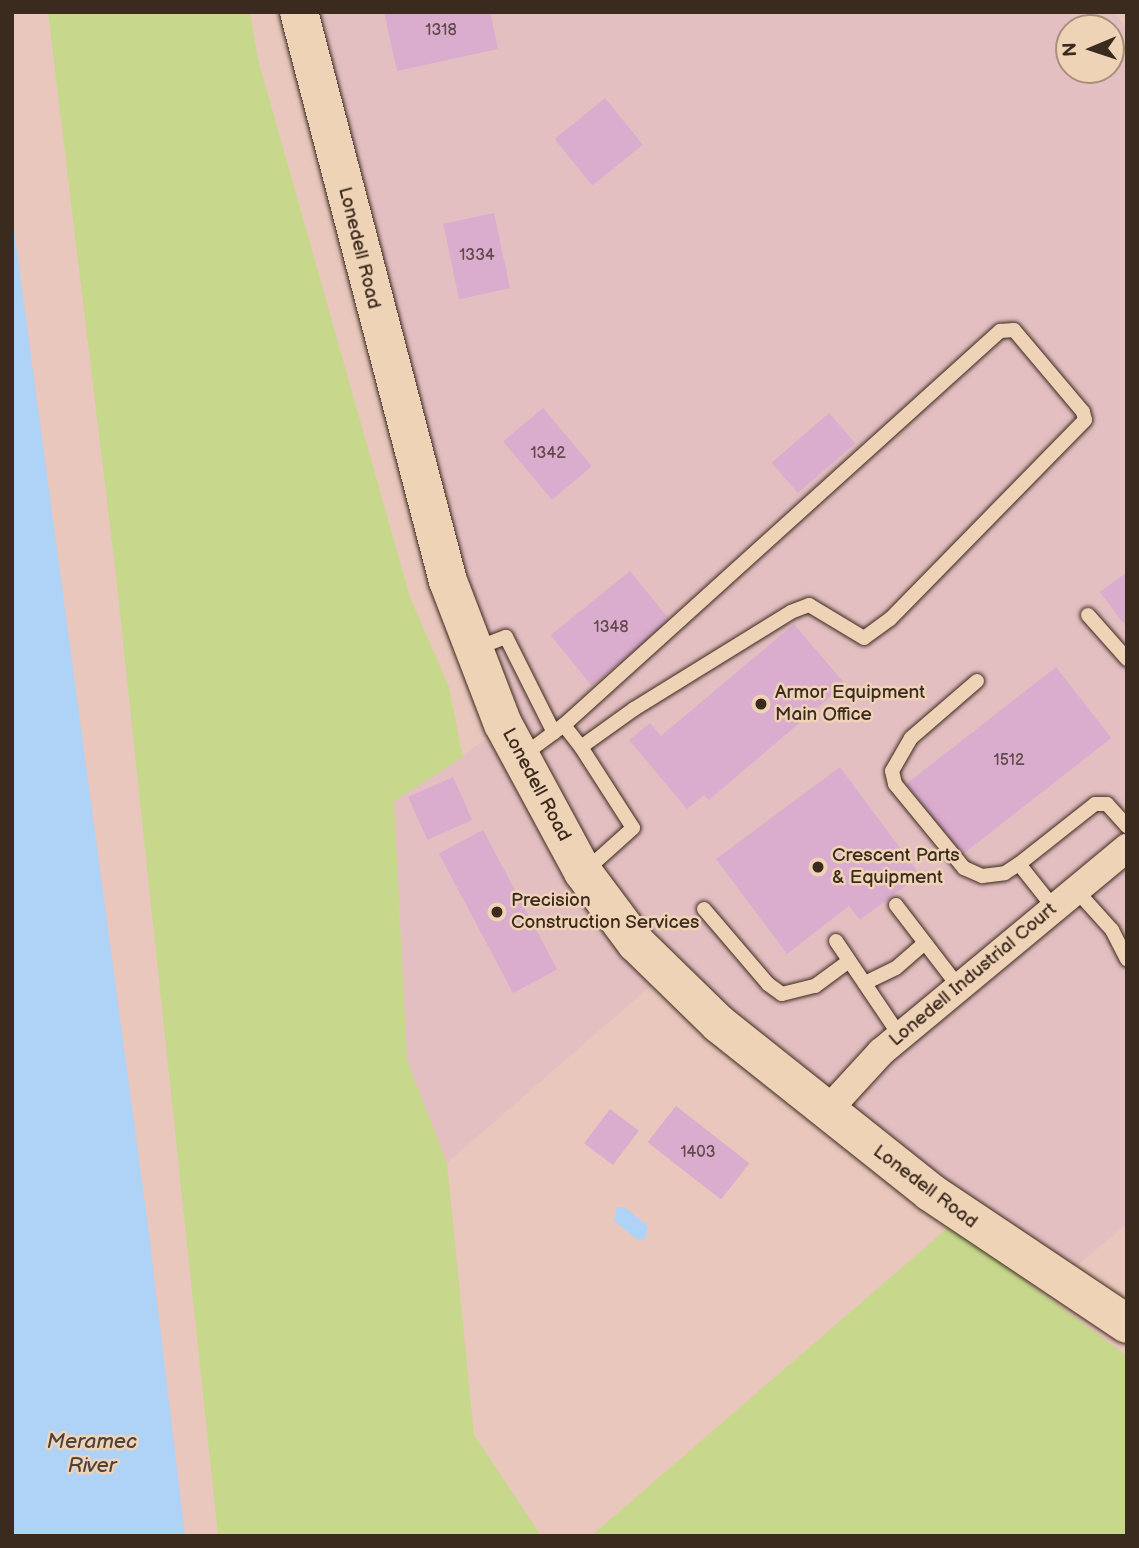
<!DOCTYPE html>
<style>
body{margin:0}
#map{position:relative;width:1139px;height:1548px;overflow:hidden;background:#e9c7bd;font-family:"Balsamiq Sans",sans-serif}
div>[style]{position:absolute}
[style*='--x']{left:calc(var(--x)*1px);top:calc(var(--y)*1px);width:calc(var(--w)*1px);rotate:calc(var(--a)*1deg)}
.built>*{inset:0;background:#e4bfc2}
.green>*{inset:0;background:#c7d88d}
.water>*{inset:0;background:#aed3f7}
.building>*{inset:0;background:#daacce;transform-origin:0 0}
.roads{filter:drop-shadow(0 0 2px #3b2a1e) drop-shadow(0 0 2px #3b2a1e)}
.lane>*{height:14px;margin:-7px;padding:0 7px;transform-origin:7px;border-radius:7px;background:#efd3b6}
.street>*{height:28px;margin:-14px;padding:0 14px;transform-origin:14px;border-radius:14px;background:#efd3b6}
.secondary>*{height:38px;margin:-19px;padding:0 19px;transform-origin:19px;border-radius:19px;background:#efd3b6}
.dots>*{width:19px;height:19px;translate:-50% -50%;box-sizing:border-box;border:4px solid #efd3b6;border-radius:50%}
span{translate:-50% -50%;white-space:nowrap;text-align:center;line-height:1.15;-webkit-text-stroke:5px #efd3b6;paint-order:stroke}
.number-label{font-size:16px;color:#634a4a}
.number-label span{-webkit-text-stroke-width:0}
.street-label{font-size:19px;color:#3b2a1e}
.poi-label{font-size:19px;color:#3b2a1e}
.left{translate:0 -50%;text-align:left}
.water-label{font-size:21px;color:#4c433f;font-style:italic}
.frame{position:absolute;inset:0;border:14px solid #3b2a1e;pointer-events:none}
.north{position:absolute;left:1055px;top:14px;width:70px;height:70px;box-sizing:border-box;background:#efd3b6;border:2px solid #a78f79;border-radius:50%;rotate:268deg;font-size:19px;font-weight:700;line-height:28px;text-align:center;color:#3b2a1e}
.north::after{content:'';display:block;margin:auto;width:24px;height:32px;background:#3b2a1e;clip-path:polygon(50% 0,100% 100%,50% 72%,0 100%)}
</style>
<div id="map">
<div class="built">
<i style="clip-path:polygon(evenodd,316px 12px,1114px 12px,1127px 28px,1127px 1224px,1075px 1267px,958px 1196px,722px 1008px,629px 910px,554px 790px,481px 634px,316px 12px,1069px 28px,1111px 28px,1111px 70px,1069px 70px,1069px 28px)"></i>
<i style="clip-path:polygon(492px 735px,548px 851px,594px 919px,653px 984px,447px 1163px,407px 1060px,394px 801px)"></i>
</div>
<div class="green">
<i style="clip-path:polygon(48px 12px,250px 12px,258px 59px,410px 597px,449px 687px,463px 757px,394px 801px,407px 1060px,447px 1163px,474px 1435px,541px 1536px,218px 1536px,116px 576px)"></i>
<i style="clip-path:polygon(951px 1225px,1127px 1356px,1127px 1536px,591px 1536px)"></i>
</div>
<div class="water">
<i style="clip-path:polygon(12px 215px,149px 1234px,185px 1536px,12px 1536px)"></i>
<i style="clip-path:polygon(617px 1207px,624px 1207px,648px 1226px,645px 1239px,638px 1240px,614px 1221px)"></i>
</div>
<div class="building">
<i style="clip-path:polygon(384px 12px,490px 12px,498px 49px,397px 71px)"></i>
<i style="left:605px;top:98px;width:60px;height:65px;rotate:51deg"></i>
<i style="left:494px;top:213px;width:77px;height:52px;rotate:78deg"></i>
<i style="left:543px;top:408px;width:76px;height:52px;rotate:50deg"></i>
<i style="left:829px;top:413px;width:40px;height:76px;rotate:49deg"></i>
<i style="left:630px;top:571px;width:65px;height:102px;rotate:51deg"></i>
<i style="clip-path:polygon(1127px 572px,1127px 628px,1100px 592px)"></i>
<i style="clip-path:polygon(794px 624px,845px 684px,709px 800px,704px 795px,687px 809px,629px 740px,650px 723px,661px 736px)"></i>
<i style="left:1056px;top:667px;width:90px;height:190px;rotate:52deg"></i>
<i style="clip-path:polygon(840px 767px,920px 875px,860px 920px,849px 906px,787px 954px,716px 859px)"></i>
<i style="left:453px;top:777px;width:47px;height:49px;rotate:66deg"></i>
<i style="left:483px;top:830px;width:158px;height:50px;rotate:62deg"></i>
<i style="left:676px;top:1106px;width:93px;height:46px;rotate:38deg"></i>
<i style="left:610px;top:1109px;width:36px;height:43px;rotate:37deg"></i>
</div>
<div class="roads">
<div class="lane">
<i style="--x:1088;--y:615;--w:59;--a:48.4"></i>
<i style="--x:477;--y:648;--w:31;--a:-21"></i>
<i style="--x:506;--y:637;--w:107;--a:63.4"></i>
<i style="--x:977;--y:681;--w:87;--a:139.2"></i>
<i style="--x:911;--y:738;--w:38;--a:120"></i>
<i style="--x:892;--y:771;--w:13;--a:77"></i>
<i style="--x:895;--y:784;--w:109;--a:50.6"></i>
<i style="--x:964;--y:868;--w:20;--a:24"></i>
<i style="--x:982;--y:876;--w:23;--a:-7"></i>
<i style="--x:1005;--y:873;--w:17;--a:-33"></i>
<i style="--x:1019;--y:864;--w:56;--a:51.5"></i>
<i style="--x:581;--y:747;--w:96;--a:57.3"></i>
<i style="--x:633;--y:828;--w:64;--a:138.1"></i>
<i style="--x:521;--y:757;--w:54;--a:-36.7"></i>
<i style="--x:564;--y:725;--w:588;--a:-42.1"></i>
<i style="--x:1000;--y:331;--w:14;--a:-4"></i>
<i style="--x:1014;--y:330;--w:107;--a:49.9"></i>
<i style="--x:1083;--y:412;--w:8;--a:76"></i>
<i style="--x:1085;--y:420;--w:279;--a:134.4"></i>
<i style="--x:890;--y:619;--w:32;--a:144"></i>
<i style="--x:864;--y:638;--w:64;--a:-149"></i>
<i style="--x:809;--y:605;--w:19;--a:159"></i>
<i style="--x:791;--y:612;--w:185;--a:148.3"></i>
<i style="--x:634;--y:709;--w:65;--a:144.4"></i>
<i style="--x:581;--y:747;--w:28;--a:-128"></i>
<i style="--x:1019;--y:864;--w:97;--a:-38.3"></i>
<i style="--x:1095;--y:804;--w:12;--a:0"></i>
<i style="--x:1107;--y:804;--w:30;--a:48"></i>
<i style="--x:1076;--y:890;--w:54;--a:48"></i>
<i style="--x:1112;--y:930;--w:33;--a:63"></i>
<i style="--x:896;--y:905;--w:103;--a:52.5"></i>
<i style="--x:704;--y:909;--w:99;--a:49.5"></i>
<i style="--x:768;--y:984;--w:17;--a:36"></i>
<i style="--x:782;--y:994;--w:34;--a:-14"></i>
<i style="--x:815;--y:986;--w:42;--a:-36.3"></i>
<i style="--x:836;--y:941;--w:115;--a:56"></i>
<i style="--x:865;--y:983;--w:34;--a:-26"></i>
<i style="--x:896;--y:968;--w:38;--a:-41"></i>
</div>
<div class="street">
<i style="--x:827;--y:1111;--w:80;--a:-47.5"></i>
<i style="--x:881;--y:1052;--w:320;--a:-39.7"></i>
</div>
<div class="secondary">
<i style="--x:299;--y:12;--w:588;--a:75.33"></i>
<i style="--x:448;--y:581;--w:153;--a:69"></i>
<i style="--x:503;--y:724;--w:168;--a:61.6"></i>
<i style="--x:583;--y:872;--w:89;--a:53.3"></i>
<i style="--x:636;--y:943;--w:116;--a:44.3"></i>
<i style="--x:719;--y:1024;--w:270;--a:38.5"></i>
<i style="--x:930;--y:1192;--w:237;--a:33.8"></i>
</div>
</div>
<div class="dots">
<i style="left:761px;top:704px;background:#3b2a1e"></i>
<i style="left:818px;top:867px;background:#3b2a1e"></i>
<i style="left:497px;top:912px;background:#3b2a1e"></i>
</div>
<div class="number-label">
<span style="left:441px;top:31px">1318</span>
<span style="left:477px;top:256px">1334</span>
<span style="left:548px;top:454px">1342</span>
<span style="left:611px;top:628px">1348</span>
<span style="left:1009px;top:761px">1512</span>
<span style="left:698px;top:1153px">1403</span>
</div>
<div class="street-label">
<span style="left:359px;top:248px;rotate:76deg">Lonedell Road</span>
<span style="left:536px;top:785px;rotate:62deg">Lonedell Road</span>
<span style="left:973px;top:975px;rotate:-40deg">Lonedell Industrial Court</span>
<span style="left:925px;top:1187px;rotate:37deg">Lonedell Road</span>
</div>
<div class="poi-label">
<span class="left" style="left:775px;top:704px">Armor Equipment<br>Main Office</span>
<span class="left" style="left:832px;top:867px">Crescent Parts<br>&amp; Equipment</span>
<span class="left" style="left:511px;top:912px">Precision<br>Construction Services</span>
</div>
<div class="water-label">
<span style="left:92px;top:1454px">Meramec<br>River</span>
</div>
<div class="frame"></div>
<div class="north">N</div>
</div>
